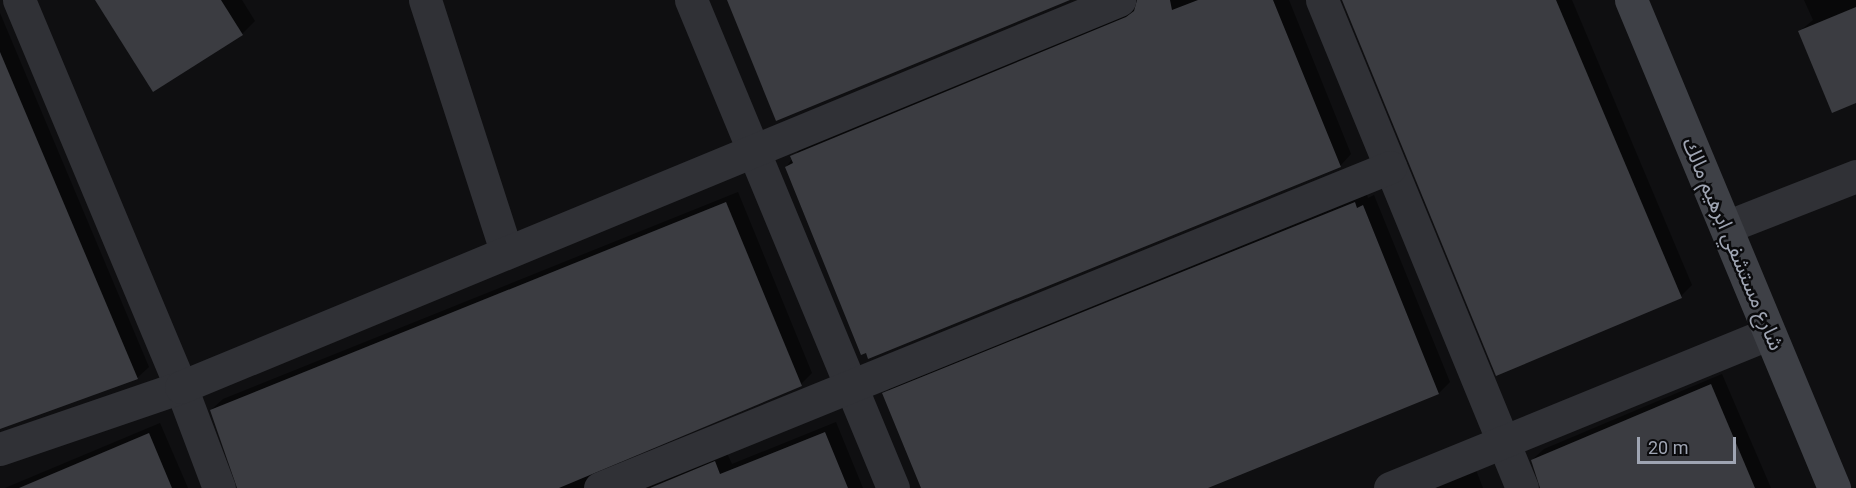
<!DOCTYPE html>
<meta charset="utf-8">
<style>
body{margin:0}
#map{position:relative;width:1856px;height:488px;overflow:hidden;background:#0f0f11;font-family:Roboto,"Noto Sans Arabic",sans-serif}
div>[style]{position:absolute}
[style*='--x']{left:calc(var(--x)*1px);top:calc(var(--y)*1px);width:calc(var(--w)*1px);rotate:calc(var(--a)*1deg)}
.shadow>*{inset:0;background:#0007}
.building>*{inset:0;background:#3b3c41}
.street>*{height:33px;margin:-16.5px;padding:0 16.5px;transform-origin:16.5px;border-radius:16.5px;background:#303136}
.secondary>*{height:33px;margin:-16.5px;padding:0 16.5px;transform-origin:16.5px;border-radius:16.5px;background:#3e4046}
span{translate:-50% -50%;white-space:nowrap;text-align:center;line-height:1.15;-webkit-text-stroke:5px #0a0a0c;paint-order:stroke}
.street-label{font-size:21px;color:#9fa5b3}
.scale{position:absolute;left:1637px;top:437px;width:99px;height:27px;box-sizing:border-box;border:3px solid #9fa5b3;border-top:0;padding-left:8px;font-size:18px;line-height:21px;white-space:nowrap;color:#9fa5b3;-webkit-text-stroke:4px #0a0a0c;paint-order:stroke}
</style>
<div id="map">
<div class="shadow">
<i style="clip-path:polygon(96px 0,242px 0,255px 21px,242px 34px)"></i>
<i style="clip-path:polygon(1137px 0,1289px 0,1351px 154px,1340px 166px,786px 167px,803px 145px,1136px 8px)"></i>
<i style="clip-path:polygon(1344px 0,1572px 0,1692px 285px,1681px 296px)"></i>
<i style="clip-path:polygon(1804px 0,1856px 0,1856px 102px,1800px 31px,1813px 20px)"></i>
<i style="clip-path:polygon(0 13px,149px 367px,137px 378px,0 427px)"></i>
<i style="clip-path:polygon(1366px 191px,1368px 198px,1374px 195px,1450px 382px,1439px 393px,1203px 488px,923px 488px,884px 394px,895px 383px)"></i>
<i style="clip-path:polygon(738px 192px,812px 373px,801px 384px,596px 468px,597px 488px,237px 488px,211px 410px,223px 399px)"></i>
<i style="clip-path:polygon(1722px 374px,1771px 488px,1542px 488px,1532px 460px,1544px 449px)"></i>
<i style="clip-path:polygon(836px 422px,863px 488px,636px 488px,726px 451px,732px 464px)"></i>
<i style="clip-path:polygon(160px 423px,188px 488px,5px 488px)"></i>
<i style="clip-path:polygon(1476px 470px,1483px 488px,1432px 488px)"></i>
</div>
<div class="building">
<i style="clip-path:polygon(95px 0,221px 0,243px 35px,153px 92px)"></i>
<i style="clip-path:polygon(727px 0,1070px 0,776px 121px)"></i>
<i style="clip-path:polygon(1137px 0,1170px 0,1172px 10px,1198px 0,1273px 0,1341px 167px,868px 359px,866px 353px,861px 355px,785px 167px,793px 163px,790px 156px,1126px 17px,1134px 11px)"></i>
<i style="clip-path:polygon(1342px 0,1556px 0,1682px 298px,1496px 376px)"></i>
<i style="clip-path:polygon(1856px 7px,1856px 103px,1832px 113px,1798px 31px)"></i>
<i style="clip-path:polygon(0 52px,138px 379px,0 429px)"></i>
<i style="clip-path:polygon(726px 202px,802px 386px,559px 488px,237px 488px,210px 410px)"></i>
<i style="clip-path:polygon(1355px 202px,1357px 208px,1363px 205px,1439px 394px,1208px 488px,921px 488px,882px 393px)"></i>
<i style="clip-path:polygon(1711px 384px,1755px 488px,1540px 488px,1531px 460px)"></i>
<i style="clip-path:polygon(825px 432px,848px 488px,650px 488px,715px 461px,720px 474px)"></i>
<i style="clip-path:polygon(149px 433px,172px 488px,19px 488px)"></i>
</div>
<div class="street">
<i style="--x:19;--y:0;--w:420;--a:67.3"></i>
<i style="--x:181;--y:387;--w:108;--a:69.4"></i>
<i style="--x:425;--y:0;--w:264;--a:72.1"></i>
<i style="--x:691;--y:0;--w:528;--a:67.51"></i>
<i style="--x:1322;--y:0;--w:527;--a:67.71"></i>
<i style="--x:1726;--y:227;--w:140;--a:-21.4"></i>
<i style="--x:0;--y:449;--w:191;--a:-18.9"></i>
<i style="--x:181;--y:387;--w:1015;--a:-22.42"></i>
<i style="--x:600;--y:488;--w:853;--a:-22.11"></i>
<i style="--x:1390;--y:488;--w:409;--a:-22.2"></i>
</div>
<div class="secondary">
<i style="--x:1631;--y:0;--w:529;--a:67.41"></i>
</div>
<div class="street-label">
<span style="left:1733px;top:244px;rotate:67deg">شارع مستشفي ابرهيم مالك</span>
</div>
<div class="scale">20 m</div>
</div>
